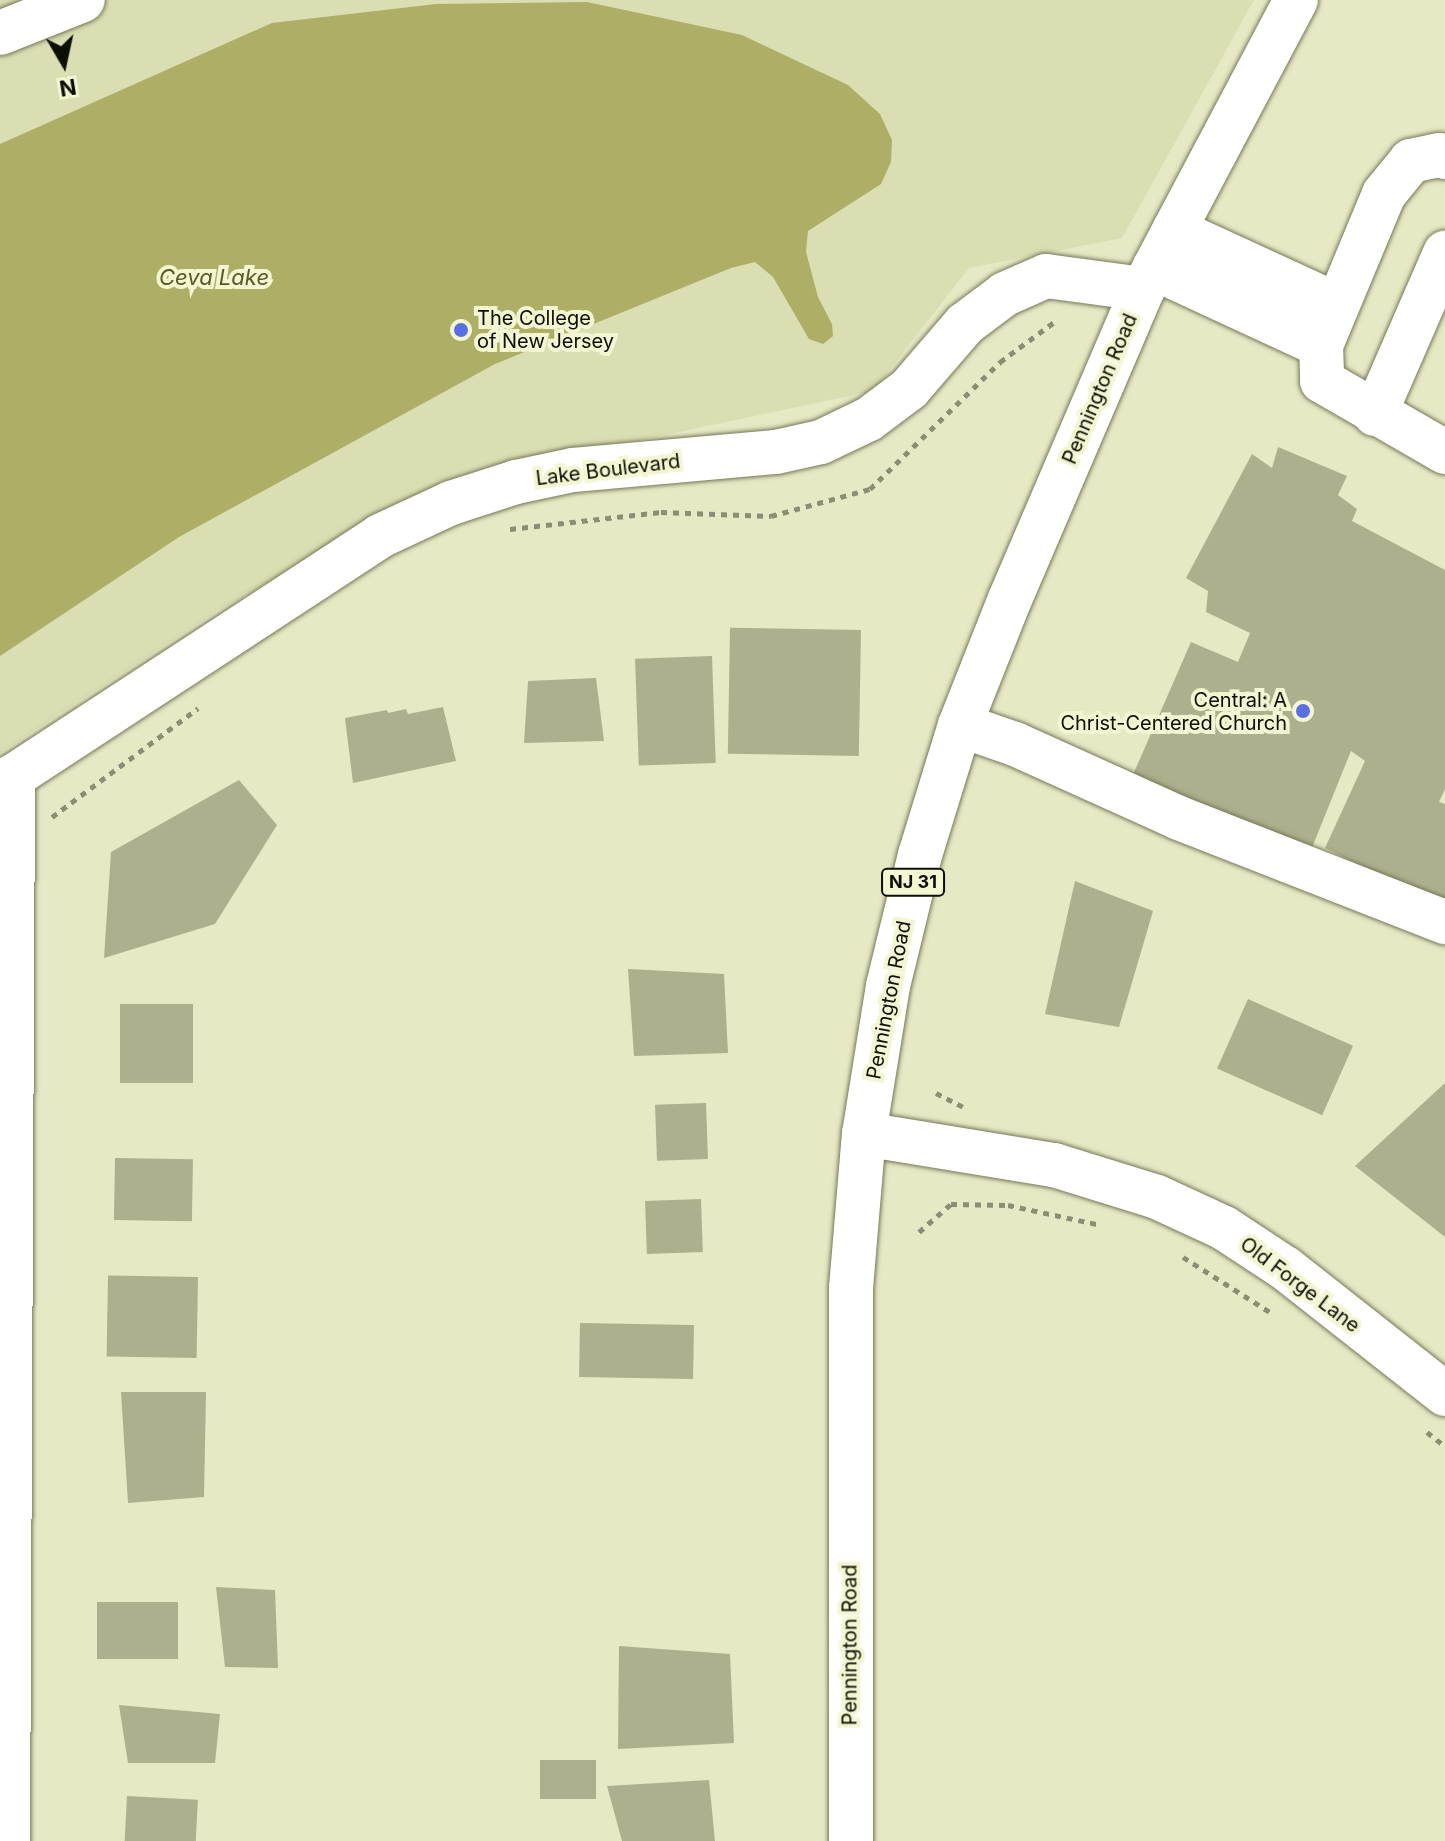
<!DOCTYPE html>
<style>
body{margin:0}
#map{position:relative;width:1445px;height:1841px;overflow:hidden;background:#e6e9c4;font-family:Inter,sans-serif}
div>[style]{position:absolute}
[style*='--x']{left:calc(var(--x)*1px);top:calc(var(--y)*1px);width:calc(var(--w)*1px);rotate:calc(var(--a)*1deg)}
.built>*{inset:0;background:#dbdeb2}
.water>*{inset:0;background:#acaf65}
.building>*{inset:0;background:#adb08d;transform-origin:0 0}
.path>*{height:5px;margin-top:-2.5px;transform-origin:0;background:repeating-linear-gradient(90deg,#8b8e73 0 6px,transparent 0 12px)}
.roads{filter:drop-shadow(0 0 2px #767857) drop-shadow(0 0 2px #767857)}
.minor>*{height:44px;margin:-22px;padding:0 22px;transform-origin:22px;border-radius:22px;background:#fff}
.major>*{height:44px;margin:-22px;padding:0 22px;transform-origin:22px;border-radius:22px;background:#fff}
.dots>*{width:22px;height:22px;translate:-50% -50%;box-sizing:border-box;border:4px solid #f3f6d1;border-radius:50%}
span{translate:-50% -50%;white-space:nowrap;text-align:center;line-height:1.15;-webkit-text-stroke:8px #f3f6d1;paint-order:stroke}
.shield-label span{padding:2px 6px;background:#f3f6d1;border:2px solid;border-radius:6px;-webkit-text-stroke-width:0}
.shield-label{font-size:18px;color:#0e0f04;font-weight:700}
.poi-label{font-size:20px;color:#0e0f04}
.left{translate:0 -50%;text-align:left}
.right{translate:-100% -50%;text-align:right}
.street-label{font-size:20px;color:#0e0f04}
.water-label{font-size:22px;color:#595a23;font-style:italic}
.north{position:absolute;left:24px;top:24px;width:80px;height:80px;-webkit-text-stroke:6px #f3f6d1;paint-order:stroke;rotate:171deg;font-size:22px;font-weight:700;line-height:32px;text-align:center;color:#0e0f04}
.north::after{content:'';display:block;margin:auto;width:28px;height:36px;background:#0e0f04;clip-path:polygon(50% 0,100% 100%,50% 72%,0 100%)}
</style>
<div id="map">
<div class="built">
<i style="clip-path:polygon(0 0,1254px 0,1122px 238px,969px 268px,873px 391px,442px 482px,217px 611px,0 753px)"></i>
</div>
<div class="water">
<i style="clip-path:polygon(587px 2px,742px 35px,848px 85px,880px 114px,892px 140px,891px 162px,881px 184px,808px 231px,806px 252px,818px 297px,832px 324px,833px 336px,823px 344px,809px 339px,773px 277px,755px 262px,731px 268px,495px 364px,179px 537px,0 656px,0 144px,272px 23px,436px 4px)"></i>
</div>
<div class="building">
<i style="clip-path:polygon(1278px 447px,1347px 476px,1338px 495px,1357px 509px,1352px 521px,1445px 570px,1445px 789px,1439px 802px,1445px 804px,1445px 907px,1325px 848px,1365px 761px,1351px 751px,1307px 860px,1132px 777px,1191px 642px,1238px 662px,1250px 633px,1206px 612px,1208px 591px,1186px 578px,1252px 454px,1272px 468px)"></i>
<i style="left:861px;top:630px;width:126px;height:131px;rotate:91deg"></i>
<i style="left:712px;top:656px;width:107px;height:77px;rotate:88deg"></i>
<i style="clip-path:polygon(596px 678px,604px 741px,524px 743px,528px 681px)"></i>
<i style="clip-path:polygon(443px 707px,456px 761px,353px 783px,345px 718px,387px 710px,388px 713px,406px 709px,408px 714px)"></i>
<i style="clip-path:polygon(239px 780px,277px 825px,215px 924px,104px 958px,111px 852px)"></i>
<i style="clip-path:polygon(1075px 881px,1153px 911px,1119px 1027px,1045px 1014px)"></i>
<i style="clip-path:polygon(628px 969px,724px 974px,728px 1053px,634px 1056px)"></i>
<i style="left:1248px;top:999px;width:115px;height:76px;rotate:24deg"></i>
<i style="left:120px;top:1004px;width:73px;height:79px"></i>
<i style="clip-path:polygon(1445px 1083px,1445px 1237px,1355px 1166px)"></i>
<i style="left:706px;top:1103px;width:56px;height:51px;rotate:88deg"></i>
<i style="left:115px;top:1158px;width:78px;height:62px;rotate:1deg"></i>
<i style="left:701px;top:1199px;width:53px;height:56px;rotate:88deg"></i>
<i style="left:198px;top:1277px;width:81px;height:90px;rotate:91deg"></i>
<i style="left:580px;top:1323px;width:114px;height:54px;rotate:1deg"></i>
<i style="clip-path:polygon(121px 1392px,206px 1392px,204px 1497px,128px 1503px)"></i>
<i style="clip-path:polygon(216px 1587px,275px 1590px,278px 1668px,225px 1667px)"></i>
<i style="left:97px;top:1602px;width:81px;height:57px"></i>
<i style="clip-path:polygon(619px 1646px,730px 1654px,734px 1743px,618px 1749px)"></i>
<i style="clip-path:polygon(119px 1705px,220px 1714px,215px 1763px,128px 1763px)"></i>
<i style="left:596px;top:1760px;width:39px;height:56px;rotate:90deg"></i>
<i style="clip-path:polygon(709px 1780px,715px 1841px,622px 1841px,607px 1786px)"></i>
<i style="left:127px;top:1796px;width:71px;height:45px;rotate:3deg"></i>
</div>
<div class="path">
<i style="--x:510;--y:529;--w:152;--a:-6.4"></i>
<i style="--x:661;--y:512;--w:110;--a:2.1"></i>
<i style="--x:771;--y:516;--w:103;--a:-15.3"></i>
<i style="--x:870;--y:489;--w:182;--a:-44.3"></i>
<i style="--x:1000;--y:362;--w:71;--a:-36.4"></i>
<i style="--x:52;--y:817;--w:182;--a:-36.7"></i>
<i style="--x:936;--y:1093;--w:30;--a:27"></i>
<i style="--x:919;--y:1232;--w:43;--a:-41.2"></i>
<i style="--x:951;--y:1204;--w:57;--a:1"></i>
<i style="--x:1008;--y:1205;--w:91;--a:12.1"></i>
<i style="--x:1183;--y:1257;--w:103;--a:32.3"></i>
<i style="--x:1427;--y:1432;--w:23;--a:38"></i>
</div>
<div class="roads">
<div class="minor">
<i style="--x:0;--y:33;--w:89;--a:-21.7"></i>
<i style="--x:1445;--y:157;--w:6;--a:-162"></i>
<i style="--x:1439;--y:155;--w:29;--a:168"></i>
<i style="--x:1411;--y:161;--w:43;--a:129.3"></i>
<i style="--x:1384;--y:194;--w:164;--a:112.6"></i>
<i style="--x:1321;--y:345;--w:36;--a:88"></i>
<i style="--x:1322;--y:381;--w:142;--a:30"></i>
<i style="--x:1174;--y:230;--w:179;--a:24.7"></i>
<i style="--x:1154;--y:268;--w:184;--a:24.8"></i>
<i style="--x:1375;--y:414;--w:176;--a:-66.5"></i>
<i style="--x:960;--y:725;--w:58;--a:19.1"></i>
<i style="--x:1015;--y:744;--w:180;--a:24.3"></i>
<i style="--x:1179;--y:818;--w:286;--a:21.4"></i>
<i style="--x:0;--y:785;--w:454;--a:-33.2"></i>
<i style="--x:380;--y:536;--w:78;--a:-24.9"></i>
<i style="--x:451;--y:503;--w:68;--a:-17.9"></i>
<i style="--x:516;--y:482;--w:58;--a:-11.9"></i>
<i style="--x:573;--y:470;--w:204;--a:-5.1"></i>
<i style="--x:776;--y:452;--w:46;--a:-12.5"></i>
<i style="--x:821;--y:442;--w:53;--a:-25.6"></i>
<i style="--x:869;--y:419;--w:50;--a:-36.9"></i>
<i style="--x:909;--y:389;--w:86;--a:-49.3"></i>
<i style="--x:965;--y:324;--w:50;--a:-36.9"></i>
<i style="--x:1005;--y:294;--w:45;--a:-23.7"></i>
<i style="--x:1046;--y:276;--w:98;--a:7.6"></i>
<i style="--x:864;--y:1134;--w:193;--a:9.3"></i>
<i style="--x:1054;--y:1165;--w:108;--a:17.3"></i>
<i style="--x:1157;--y:1197;--w:74;--a:24.8"></i>
<i style="--x:1224;--y:1228;--w:73;--a:33.3"></i>
<i style="--x:1285;--y:1268;--w:204;--a:38.2"></i>
<i style="--x:8;--y:1841;--w:1065;--a:-89.73"></i>
</div>
<div class="major">
<i style="--x:851;--y:1841;--w:553;--a:-90"></i>
<i style="--x:851;--y:1288;--w:155;--a:-85.2"></i>
<i style="--x:864;--y:1134;--w:150;--a:-80.8"></i>
<i style="--x:888;--y:986;--w:135;--a:-76.3"></i>
<i style="--x:920;--y:855;--w:136;--a:-72.9"></i>
<i style="--x:960;--y:725;--w:136;--a:-68.4"></i>
<i style="--x:1010;--y:599;--w:337;--a:-66.8"></i>
<i style="--x:1143;--y:289;--w:327;--a:-62.1"></i>
</div>
</div>
<div class="dots">
<i style="left:461px;top:330px;background:#596fe6"></i>
<i style="left:1303px;top:711px;background:#596fe6"></i>
</div>
<div class="shield-label">
<span style="left:913px;top:882px">NJ 31</span>
</div>
<div class="poi-label">
<span class="left" style="left:477px;top:330px">The College<br>of New Jersey</span>
<span class="right" style="left:1287px;top:712px">Central: A<br>Christ-Centered Church</span>
</div>
<div class="street-label">
<span style="left:1100px;top:389px;rotate:-67deg">Pennington Road</span>
<span style="left:608px;top:470px;rotate:-7deg">Lake Boulevard</span>
<span style="left:889px;top:1000px;rotate:-79deg">Pennington Road</span>
<span style="left:1300px;top:1285px;rotate:37deg">Old Forge Lane</span>
<span style="left:850px;top:1645px;rotate:-90deg">Pennington Road</span>
</div>
<div class="water-label">
<span style="left:214px;top:278px">Ceva Lake</span>
</div>
<div class="north">N</div>
</div>
